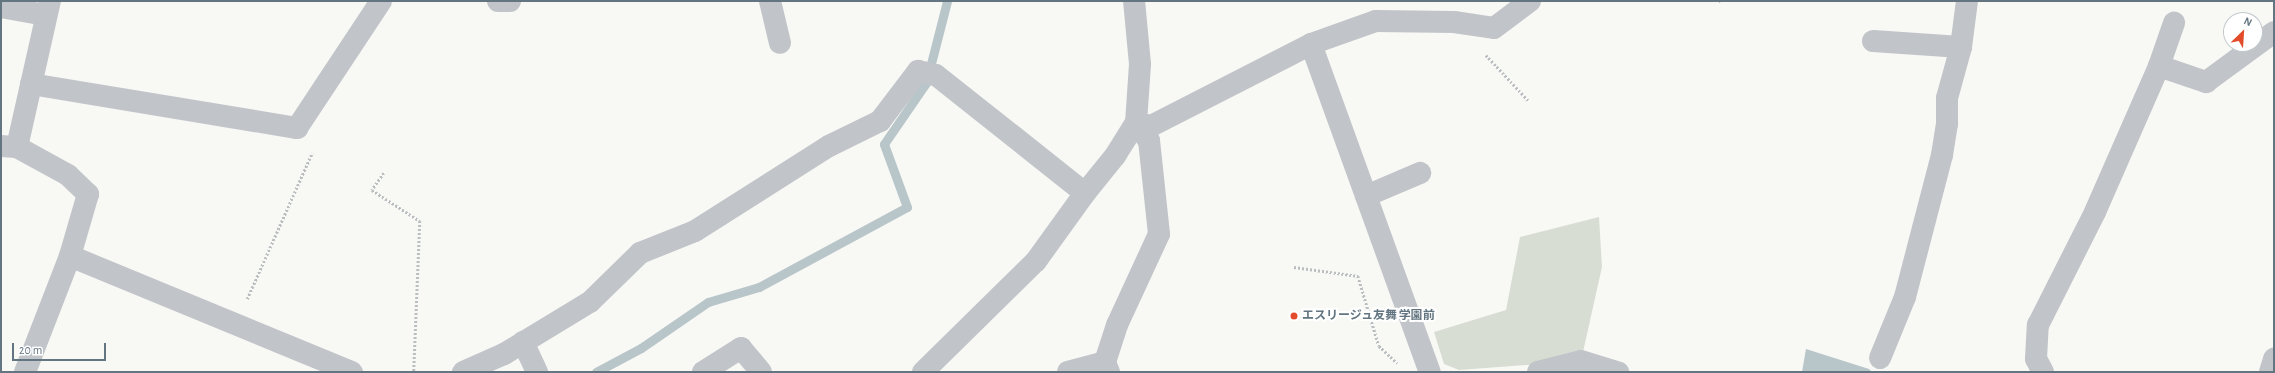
<!DOCTYPE html>
<meta charset="utf-8">
<style>
body{margin:0}
#map{position:relative;width:2275px;height:373px;overflow:hidden;background:#f8f8f5;font-family:"Alegreya Sans","Noto Sans JP",sans-serif}
div>[style]{position:absolute}
[style*='--x']{left:calc(var(--x)*1px);top:calc(var(--y)*1px);width:calc(var(--w)*1px);rotate:calc(var(--a)*1deg)}
.green>*{inset:0;background:#d8ddd4}
.water>*{inset:0;background:#b8c5c9}
.stream>*{height:9px;margin:-4.5px;padding:0 4.5px;transform-origin:4.5px;border-radius:4.5px;background:#b8c5c9}
.path>*{height:2.5px;margin-top:-1.25px;transform-origin:0;background:repeating-linear-gradient(90deg,#bbbec0 0 2px,transparent 0 4px)}
.minor>*{height:22px;margin:-11px;padding:0 11px;transform-origin:11px;border-radius:11px;background:#c1c5c9}
.dots>*{width:11px;height:11px;translate:-50% -50%;box-sizing:border-box;border:2px solid #fff;border-radius:50%}
span{translate:-50% -50%;white-space:nowrap;text-align:center;line-height:1.15;-webkit-text-stroke:4px #fff;paint-order:stroke}
.poi-label{font-size:12px;color:#637580;font-weight:700}
.left{translate:0 -50%;text-align:left}
.frame{position:absolute;inset:0;border:2px solid #637580;pointer-events:none}
.north{position:absolute;left:2223px;top:12px;width:40px;height:40px;box-sizing:border-box;background:#fff;border:1px solid #c1c8cc;border-radius:50%;rotate:25deg;font-size:11px;font-weight:700;line-height:16px;text-align:center;color:#637580}
.north::after{content:'';display:block;margin:auto;width:14px;height:18px;background:#e34c2a;clip-path:polygon(50% 0,100% 100%,50% 72%,0 100%)}
.scale{position:absolute;left:12px;top:343px;width:94px;height:18px;box-sizing:border-box;border:2px solid #637580;border-top:0;padding-left:5px;font-size:12px;line-height:14px;white-space:nowrap;color:#637580;-webkit-text-stroke:3px #fff;paint-order:stroke}
</style>
<div id="map">
<div class="green">
<i style="clip-path:polygon(1599px 217px,1602px 267px,1581px 361px,1459px 370px,1444px 364px,1434px 332px,1506px 310px,1520px 237px)"></i>
</div>
<div class="water">
<i style="clip-path:polygon(1806px 349px,1869px 369px,1872px 372px,1802px 372px)"></i>
</div>
<div class="stream">
<i style="--x:596;--y:372;--w:51;--a:-28.1"></i>
<i style="--x:641;--y:348;--w:81;--a:-34.5"></i>
<i style="--x:708;--y:302;--w:53;--a:-16.4"></i>
<i style="--x:759;--y:287;--w:168;--a:-28.4"></i>
<i style="--x:907;--y:207;--w:67;--a:-110.1"></i>
<i style="--x:884;--y:144;--w:74;--a:-55.5"></i>
<i style="--x:926;--y:83;--w:85;--a:-75.6"></i>
</div>
<div class="path">
<i style="--x:1720;--y:1;--w:1;--a:45"></i>
<i style="--x:1486;--y:55;--w:62;--a:47"></i>
<i style="--x:384;--y:173;--w:21;--a:125"></i>
<i style="--x:372;--y:190;--w:57;--a:32.9"></i>
<i style="--x:420;--y:221;--w:151;--a:92.3"></i>
<i style="--x:1294;--y:267;--w:65;--a:8"></i>
<i style="--x:1358;--y:276;--w:73;--a:73.3"></i>
<i style="--x:1379;--y:346;--w:25;--a:43"></i>
<i style="--x:247;--y:299;--w:160;--a:-66"></i>
</div>
<div class="minor">
<i style="--x:498;--y:1;--w:12;--a:0"></i>
<i style="--x:770;--y:1;--w:43;--a:76.6"></i>
<i style="--x:1;--y:7;--w:45;--a:10.3"></i>
<i style="--x:1873;--y:41;--w:88;--a:3.9"></i>
<i style="--x:1311;--y:44;--w:349;--a:70.1"></i>
<i style="--x:2159;--y:66;--w:46;--a:-70.8"></i>
<i style="--x:31;--y:84;--w:270;--a:9.4"></i>
<i style="--x:297;--y:128;--w:152;--a:-56.5"></i>
<i style="--x:1136;--y:123;--w:15;--a:11"></i>
<i style="--x:1151;--y:126;--w:180;--a:-27.1"></i>
<i style="--x:1311;--y:44;--w:69;--a:-19.5"></i>
<i style="--x:1376;--y:21;--w:78;--a:0.7"></i>
<i style="--x:1454;--y:22;--w:40;--a:8.5"></i>
<i style="--x:1494;--y:28;--w:45;--a:-36.9"></i>
<i style="--x:1;--y:146;--w:16;--a:4"></i>
<i style="--x:17;--y:147;--w:58;--a:28.8"></i>
<i style="--x:68;--y:175;--w:28;--a:44"></i>
<i style="--x:88;--y:194;--w:65;--a:106.2"></i>
<i style="--x:70;--y:256;--w:124;--a:111.2"></i>
<i style="--x:17;--y:147;--w:150;--a:-77.3"></i>
<i style="--x:1366;--y:196;--w:59;--a:-23.1"></i>
<i style="--x:70;--y:256;--w:305;--a:22.4"></i>
<i style="--x:523;--y:342;--w:33;--a:65"></i>
<i style="--x:1880;--y:358;--w:66;--a:-67.7"></i>
<i style="--x:1905;--y:297;--w:147;--a:-75.4"></i>
<i style="--x:1942;--y:155;--w:31;--a:-81"></i>
<i style="--x:1947;--y:124;--w:26;--a:-90"></i>
<i style="--x:1947;--y:98;--w:53;--a:-74.6"></i>
<i style="--x:1961;--y:47;--w:46;--a:-82.6"></i>
<i style="--x:463;--y:372;--w:45;--a:-23.7"></i>
<i style="--x:504;--y:354;--w:100;--a:-31.2"></i>
<i style="--x:590;--y:302;--w:70;--a:-44.4"></i>
<i style="--x:640;--y:253;--w:59;--a:-21.8"></i>
<i style="--x:695;--y:231;--w:159;--a:-32.4"></i>
<i style="--x:829;--y:146;--w:57;--a:-26.1"></i>
<i style="--x:880;--y:121;--w:63;--a:-52.8"></i>
<i style="--x:918;--y:71;--w:18;--a:13"></i>
<i style="--x:936;--y:75;--w:190;--a:38.4"></i>
<i style="--x:703;--y:372;--w:45;--a:-32.3"></i>
<i style="--x:741;--y:348;--w:31;--a:50"></i>
<i style="--x:923;--y:372;--w:158;--a:-44.5"></i>
<i style="--x:1036;--y:261;--w:84;--a:-54.2"></i>
<i style="--x:1085;--y:193;--w:48;--a:-51"></i>
<i style="--x:1115;--y:156;--w:39;--a:-58"></i>
<i style="--x:1136;--y:123;--w:59;--a:-86.1"></i>
<i style="--x:1140;--y:64;--w:63;--a:-95.4"></i>
<i style="--x:1068;--y:372;--w:38;--a:-15"></i>
<i style="--x:1109;--y:372;--w:11;--a:-112"></i>
<i style="--x:1105;--y:362;--w:39;--a:-72"></i>
<i style="--x:1117;--y:325;--w:100;--a:-65.2"></i>
<i style="--x:1159;--y:234;--w:94;--a:-96.1"></i>
<i style="--x:1149;--y:141;--w:22;--a:-126"></i>
<i style="--x:1538;--y:372;--w:44;--a:-14.3"></i>
<i style="--x:1581;--y:361;--w:39;--a:17"></i>
<i style="--x:2043;--y:372;--w:15;--a:-118"></i>
<i style="--x:2036;--y:359;--w:34;--a:-87"></i>
<i style="--x:2038;--y:325;--w:127;--a:-63.2"></i>
<i style="--x:2095;--y:212;--w:159;--a:-66.3"></i>
<i style="--x:2159;--y:66;--w:50;--a:18.8"></i>
<i style="--x:2206;--y:82;--w:84;--a:-36.3"></i>
<i style="--x:2270;--y:372;--w:14;--a:-73"></i>
</div>
<div class="dots">
<i style="left:1294px;top:316px;background:#e34c2a"></i>
</div>
<div class="poi-label">
<span class="left" style="left:1302px;top:316px">エスリージュ友舞 学園前</span>
</div>
<div class="frame"></div>
<div class="north">N</div>
<div class="scale">20 m</div>
</div>
